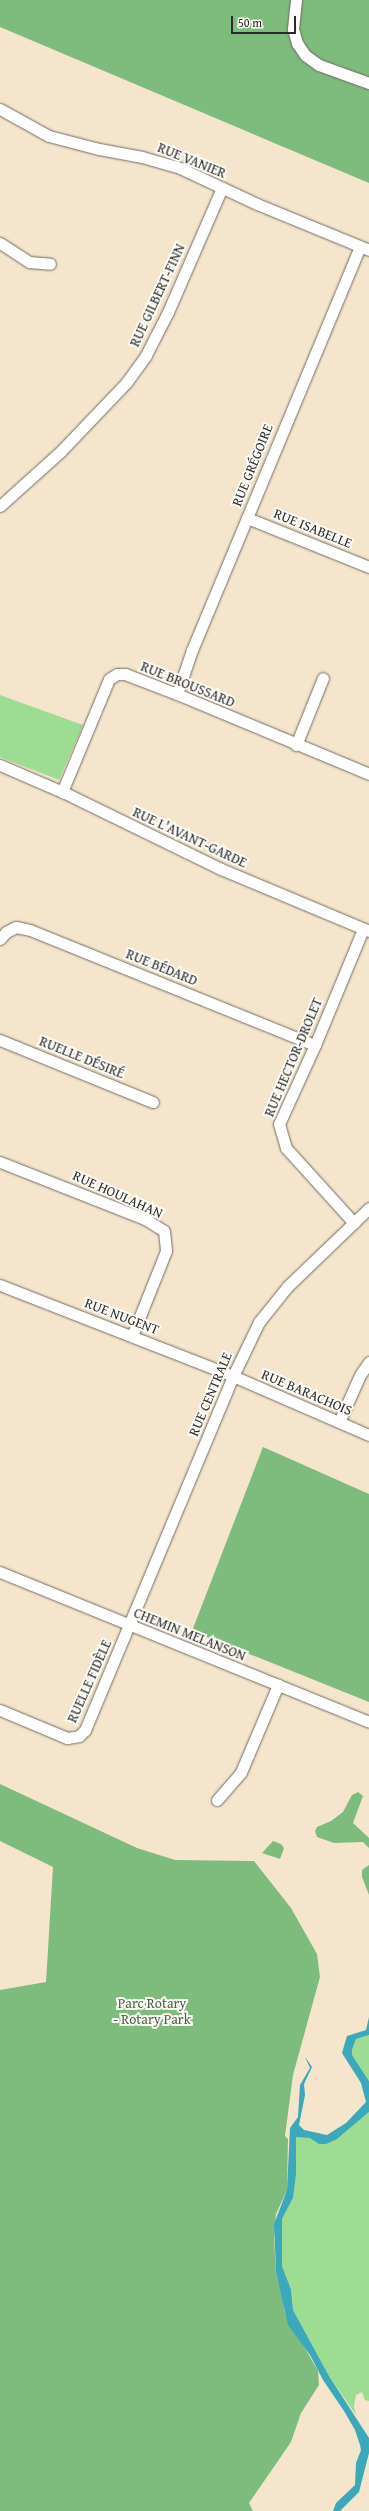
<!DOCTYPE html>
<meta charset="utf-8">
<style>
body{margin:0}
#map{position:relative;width:369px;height:2511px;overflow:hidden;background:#f5e5cc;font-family:"Gentium Book Plus",serif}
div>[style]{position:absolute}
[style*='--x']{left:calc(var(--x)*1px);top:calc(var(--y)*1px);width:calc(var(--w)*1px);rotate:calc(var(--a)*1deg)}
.green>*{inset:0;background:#9ddd93}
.forest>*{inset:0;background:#7ebc7d}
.water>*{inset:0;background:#3ba9ba}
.roads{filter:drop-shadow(0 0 1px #726c63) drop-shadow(0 0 1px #726c63)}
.minor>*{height:11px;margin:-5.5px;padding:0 5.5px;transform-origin:5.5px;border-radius:5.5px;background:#fff}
span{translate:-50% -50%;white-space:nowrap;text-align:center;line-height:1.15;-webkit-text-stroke:4px #fdfcf7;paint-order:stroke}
.street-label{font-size:14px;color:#2b2b2b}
.park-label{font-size:14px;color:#4d604a}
.scale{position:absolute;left:231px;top:16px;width:65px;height:18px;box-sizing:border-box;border:2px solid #2b2b2b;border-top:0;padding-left:5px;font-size:12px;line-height:14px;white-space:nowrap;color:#2b2b2b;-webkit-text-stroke:3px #fdfcf7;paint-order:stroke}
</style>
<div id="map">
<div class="green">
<i style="clip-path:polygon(0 695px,83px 725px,59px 780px,0 757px)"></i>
<i style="clip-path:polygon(369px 2035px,369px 2081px,352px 2055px,352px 2050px,356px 2039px)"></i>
<i style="clip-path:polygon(369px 2112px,369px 2401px,365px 2400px,362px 2392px,356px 2395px,354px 2406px,356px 2415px,329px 2376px,293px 2310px,291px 2288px,282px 2266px,282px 2219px,293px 2198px,296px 2175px,296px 2137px,337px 2139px)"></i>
</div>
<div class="forest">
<i style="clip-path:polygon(0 0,369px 0,369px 183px,0 27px)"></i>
<i style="clip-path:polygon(263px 1447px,369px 1494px,369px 1702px,192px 1631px)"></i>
<i style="clip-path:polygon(0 1784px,137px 1848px,175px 1860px,254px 1861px,291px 1908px,317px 1954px,320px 1977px,293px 2075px,285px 2136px,288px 2139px,287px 2190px,276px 2214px,274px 2238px,276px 2272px,282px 2294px,285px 2313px,318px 2371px,319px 2385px,301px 2413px,291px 2442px,249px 2503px,253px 2511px,0 2511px,0 1990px,46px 1982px,53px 1867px,0 1841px)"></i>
<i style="clip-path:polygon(358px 1792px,363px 1796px,353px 1823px,369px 1838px,369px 1848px,363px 1842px,334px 1843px,317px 1837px,315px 1831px,317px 1827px,331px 1821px,343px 1812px,352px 1795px)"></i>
<i style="clip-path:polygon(273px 1841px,281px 1844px,284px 1848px,280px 1859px,262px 1853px)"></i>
<i style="clip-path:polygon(369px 1865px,369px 1895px,362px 1877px,362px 1870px)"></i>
</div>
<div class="water">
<i style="clip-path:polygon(369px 2017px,369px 2035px,356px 2039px,352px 2050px,352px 2055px,369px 2081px,369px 2112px,337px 2139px,326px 2144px,319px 2144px,310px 2138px,296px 2137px,296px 2175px,293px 2198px,282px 2219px,282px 2266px,291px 2289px,293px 2310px,329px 2376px,369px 2438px,369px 2453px,359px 2492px,340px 2511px,333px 2511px,336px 2503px,355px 2485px,356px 2463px,361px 2450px,360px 2445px,355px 2430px,344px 2411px,323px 2380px,310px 2355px,288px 2325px,276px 2272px,274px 2224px,287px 2190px,290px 2128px,298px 2117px,300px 2085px,310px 2068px,305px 2057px,312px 2067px,304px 2084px,305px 2095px,299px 2125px,304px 2130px,327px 2135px,346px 2123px,366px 2102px,361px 2083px,342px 2053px,347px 2036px,366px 2030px)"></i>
</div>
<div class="roads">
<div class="minor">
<i style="--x:296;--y:0;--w:29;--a:96"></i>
<i style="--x:293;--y:29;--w:15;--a:74"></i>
<i style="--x:297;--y:43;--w:14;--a:56"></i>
<i style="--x:305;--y:55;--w:17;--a:36"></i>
<i style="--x:319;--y:65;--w:53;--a:19.8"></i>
<i style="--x:0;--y:109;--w:56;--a:28.9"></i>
<i style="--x:49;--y:136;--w:52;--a:14.6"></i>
<i style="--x:99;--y:149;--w:44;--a:10.5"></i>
<i style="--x:142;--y:157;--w:40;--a:16"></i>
<i style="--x:180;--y:168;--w:85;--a:25.1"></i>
<i style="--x:257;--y:204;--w:121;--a:22.3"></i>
<i style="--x:0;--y:243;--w:35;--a:33"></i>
<i style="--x:29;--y:262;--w:21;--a:5"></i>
<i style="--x:0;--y:506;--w:82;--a:-42"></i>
<i style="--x:61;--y:451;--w:94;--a:-46.3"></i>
<i style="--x:126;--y:383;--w:34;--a:-54"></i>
<i style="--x:146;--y:355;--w:48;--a:-62.9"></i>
<i style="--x:168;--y:312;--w:135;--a:-66.5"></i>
<i style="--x:247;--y:518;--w:131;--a:21.9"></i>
<i style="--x:177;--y:694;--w:46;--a:-71.2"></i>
<i style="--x:192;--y:650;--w:435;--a:-67.4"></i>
<i style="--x:296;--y:745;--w:72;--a:-68.1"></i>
<i style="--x:0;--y:765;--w:71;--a:23.3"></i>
<i style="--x:65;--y:793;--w:174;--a:26"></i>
<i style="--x:221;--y:869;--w:160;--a:22.7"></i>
<i style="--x:62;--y:792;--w:122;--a:-67.4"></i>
<i style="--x:109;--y:679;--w:9;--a:-32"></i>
<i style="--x:117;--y:674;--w:8;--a:0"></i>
<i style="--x:125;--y:674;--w:56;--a:21"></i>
<i style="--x:177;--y:694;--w:208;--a:22.6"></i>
<i style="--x:0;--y:939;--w:9;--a:-49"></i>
<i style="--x:6;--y:932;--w:11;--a:-27"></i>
<i style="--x:16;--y:927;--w:14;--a:12"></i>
<i style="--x:30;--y:930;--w:307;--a:22"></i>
<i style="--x:0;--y:1040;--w:165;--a:22.1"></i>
<i style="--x:0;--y:1162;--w:156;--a:21.5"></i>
<i style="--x:145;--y:1219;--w:22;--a:32"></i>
<i style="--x:164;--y:1231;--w:20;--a:84"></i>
<i style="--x:166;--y:1251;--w:92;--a:111.8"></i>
<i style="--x:354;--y:1223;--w:101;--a:-132.2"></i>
<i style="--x:286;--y:1148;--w:25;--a:-106"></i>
<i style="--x:279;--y:1124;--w:87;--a:-65.5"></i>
<i style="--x:315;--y:1045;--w:126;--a:-67.5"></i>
<i style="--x:0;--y:1285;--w:250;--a:21.3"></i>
<i style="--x:233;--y:1376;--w:148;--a:23.5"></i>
<i style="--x:339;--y:1422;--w:51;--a:-65.9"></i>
<i style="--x:360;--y:1375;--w:16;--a:-55"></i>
<i style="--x:0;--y:1572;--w:398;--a:22.1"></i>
<i style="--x:0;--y:1710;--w:73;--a:22.7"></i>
<i style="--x:67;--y:1738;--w:12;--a:-9"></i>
<i style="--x:79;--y:1736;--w:8;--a:-45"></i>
<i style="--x:85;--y:1730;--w:384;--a:-67.3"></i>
<i style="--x:233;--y:1376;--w:60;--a:-64.3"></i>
<i style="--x:259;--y:1322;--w:45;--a:-51.3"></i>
<i style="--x:287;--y:1287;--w:114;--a:-43.9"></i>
<i style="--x:217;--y:1800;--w:37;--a:-49"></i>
<i style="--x:241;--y:1772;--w:95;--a:-67"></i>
</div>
</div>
<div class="street-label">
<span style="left:192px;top:160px;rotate:22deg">RUE VANIER</span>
<span style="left:157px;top:295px;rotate:-65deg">RUE GILBERT-FINN</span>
<span style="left:252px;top:465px;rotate:-68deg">RUE GRÉGOIRE</span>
<span style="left:313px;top:528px;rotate:22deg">RUE ISABELLE</span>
<span style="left:188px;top:684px;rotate:22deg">RUE BROUSSARD</span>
<span style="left:190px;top:837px;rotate:25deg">RUE L'AVANT-GARDE</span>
<span style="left:162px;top:967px;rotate:22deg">RUE BÉDARD</span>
<span style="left:82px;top:1057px;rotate:22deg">RUELLE DÉSIRÉ</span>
<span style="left:293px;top:1057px;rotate:-67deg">RUE HECTOR-DROLET</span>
<span style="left:118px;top:1194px;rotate:24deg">RUE HOULAHAN</span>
<span style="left:122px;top:1316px;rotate:21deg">RUE NUGENT</span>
<span style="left:307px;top:1392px;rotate:23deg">RUE BARACHOIS</span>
<span style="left:210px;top:1394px;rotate:-67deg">RUE CENTRALE</span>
<span style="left:190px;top:1634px;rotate:22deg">CHEMIN MELANSON</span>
<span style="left:89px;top:1681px;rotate:-66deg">RUELLE FIDÈLE</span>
</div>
<div class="park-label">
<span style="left:152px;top:2011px">Parc Rotary<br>- Rotary Park</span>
</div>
<div class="scale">50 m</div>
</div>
